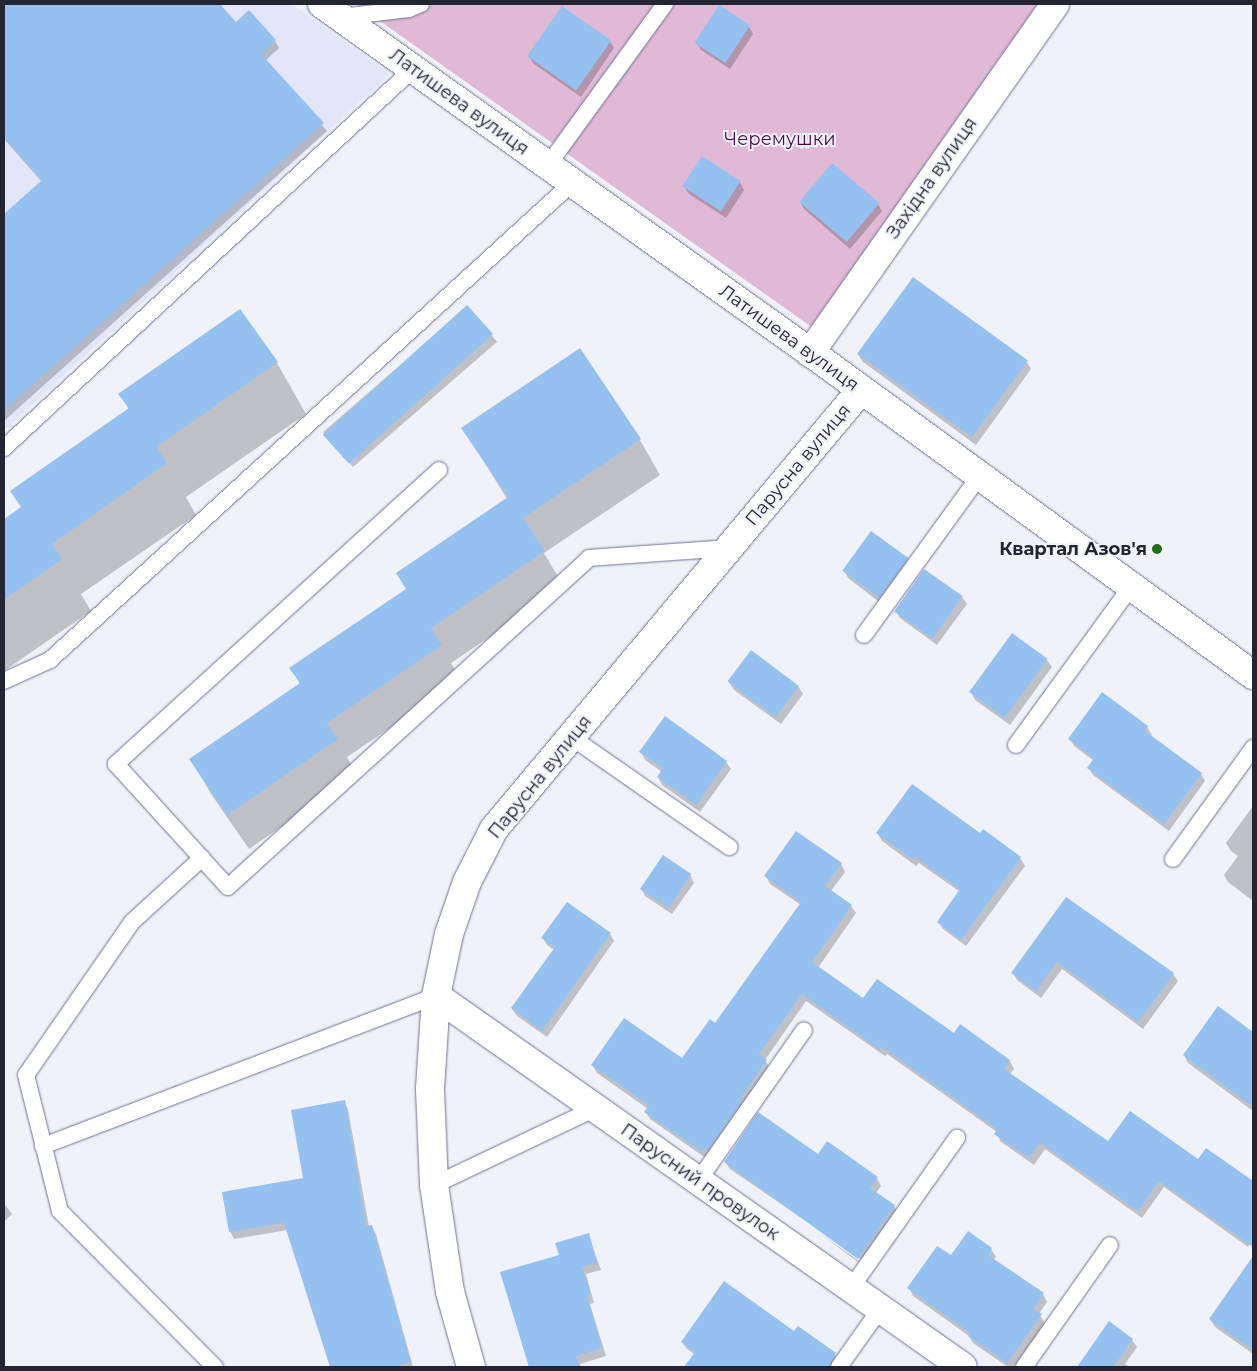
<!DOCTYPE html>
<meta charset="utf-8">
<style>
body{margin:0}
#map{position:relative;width:1257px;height:1371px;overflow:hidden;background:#f0f2f9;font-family:Montserrat,sans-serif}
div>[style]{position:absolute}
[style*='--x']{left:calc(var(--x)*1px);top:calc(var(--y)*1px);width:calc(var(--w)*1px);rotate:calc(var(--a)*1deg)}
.built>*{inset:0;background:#e3e6f8}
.green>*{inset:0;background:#dfb9d6}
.shadow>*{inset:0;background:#0003;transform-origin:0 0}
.building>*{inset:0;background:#95c1f1;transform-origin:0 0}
.roads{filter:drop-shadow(0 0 1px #6e7292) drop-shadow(0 0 1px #6e7292)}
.lane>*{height:16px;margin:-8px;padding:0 8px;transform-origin:8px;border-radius:8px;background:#fff}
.street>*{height:28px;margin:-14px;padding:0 14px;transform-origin:14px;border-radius:14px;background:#fff}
.secondary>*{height:28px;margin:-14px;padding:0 14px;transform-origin:14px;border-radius:14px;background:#fff}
.dots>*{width:14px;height:14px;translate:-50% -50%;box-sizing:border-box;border:2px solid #f0f2f9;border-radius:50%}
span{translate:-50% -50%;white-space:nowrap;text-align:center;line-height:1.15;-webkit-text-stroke:4px #f0f2f9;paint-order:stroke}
.street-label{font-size:18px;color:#232532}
.park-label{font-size:18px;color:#4c0d44}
.poi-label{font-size:18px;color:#232532;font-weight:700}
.right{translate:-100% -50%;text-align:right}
.frame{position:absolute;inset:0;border:5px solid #232532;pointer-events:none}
</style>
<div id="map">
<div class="built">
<i style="clip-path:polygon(4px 4px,292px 4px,390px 74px,4px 431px)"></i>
</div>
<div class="green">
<i style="clip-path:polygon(356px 4px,1039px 4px,813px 328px)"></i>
</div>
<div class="shadow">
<i style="clip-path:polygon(4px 4px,218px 4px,236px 23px,275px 41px,279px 48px,265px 61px,327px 131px,4px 421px,4px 216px,42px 182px,4px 139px)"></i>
<i style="clip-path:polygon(749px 26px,753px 34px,730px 69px,701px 50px,697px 43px)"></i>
<i style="clip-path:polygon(610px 41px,614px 48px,581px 97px,534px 64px,529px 57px)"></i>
<i style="clip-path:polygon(740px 182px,744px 190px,726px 218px,689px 194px,684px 186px)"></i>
<i style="clip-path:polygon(800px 201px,878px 204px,882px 211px,850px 249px,804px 209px)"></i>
<i style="left:467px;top:307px;width:46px;height:191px;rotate:49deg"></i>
<i style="clip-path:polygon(240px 310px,277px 363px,306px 414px,186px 497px,196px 515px,81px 594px,91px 611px,4px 671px,4px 521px,22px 508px,129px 410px,120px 394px)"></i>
<i style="clip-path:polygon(579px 350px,640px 440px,660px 475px,544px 553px,564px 587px,451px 663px,461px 680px,347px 757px,357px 775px,249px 849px,211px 794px,191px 759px,300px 684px,291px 668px,407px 590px,507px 499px,463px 428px)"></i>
<i style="clip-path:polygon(858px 355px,1027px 362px,1031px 369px,976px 445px,863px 362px)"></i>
<i style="clip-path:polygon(907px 558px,911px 566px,883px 605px,848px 578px,844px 570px)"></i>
<i style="clip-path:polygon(962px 597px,967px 604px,937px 645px,900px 618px,896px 611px)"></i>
<i style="clip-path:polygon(1047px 660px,1052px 667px,1010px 725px,975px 700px,971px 692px)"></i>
<i style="clip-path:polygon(729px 682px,798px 686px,803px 694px,781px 724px,734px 690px)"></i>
<i style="clip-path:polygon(665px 718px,726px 762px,731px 769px,700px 812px,662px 785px,658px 777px,662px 772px,645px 760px,641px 752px)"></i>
<i style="clip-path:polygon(1147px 727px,1152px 735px,1150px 736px,1201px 774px,1205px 781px,1169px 831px,1093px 775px,1089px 768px,1094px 761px,1074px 746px,1070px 739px)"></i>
<i style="clip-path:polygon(1253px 806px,1253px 901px,1228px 882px,1224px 875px,1238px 856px,1231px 851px,1226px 843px)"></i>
<i style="clip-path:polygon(983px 831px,1020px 858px,1025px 866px,966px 946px,943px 929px,938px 922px,960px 892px,919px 863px,916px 866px,882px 841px,877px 833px,980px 835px)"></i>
<i style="clip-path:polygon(841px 864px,845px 872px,831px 891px,851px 906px,856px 913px,818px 968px,863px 1000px,954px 1035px,960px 1026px,1010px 1061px,1014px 1069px,1010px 1074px,1108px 1143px,1199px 1161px,1206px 1149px,1253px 1182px,1253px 1239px,1248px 1247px,1164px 1187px,1142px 1218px,1045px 1149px,1034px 1165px,1000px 1141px,997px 1132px,887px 1054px,885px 1056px,806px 1001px,765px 1060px,770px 1068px,707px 1159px,650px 1119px,646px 1112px,648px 1109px,597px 1073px,592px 1065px,682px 1060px,716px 1025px,801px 905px,770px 884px,766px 876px)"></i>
<i style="clip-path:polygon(690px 875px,694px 883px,672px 914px,645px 896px,641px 888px)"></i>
<i style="clip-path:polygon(1067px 898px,1173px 974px,1178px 981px,1143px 1029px,1062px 969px,1041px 998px,1017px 980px,1013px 973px)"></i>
<i style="clip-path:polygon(610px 934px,614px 941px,547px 1037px,517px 1016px,512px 1009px,554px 950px,547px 945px,543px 938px)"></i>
<i style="clip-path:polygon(1218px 1008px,1253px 1034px,1253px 1111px,1188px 1063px,1184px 1055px)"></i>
<i style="clip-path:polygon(344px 1102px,348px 1109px,369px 1227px,371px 1226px,376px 1234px,413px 1367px,331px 1367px,288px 1230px,234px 1239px,230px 1231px,304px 1179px)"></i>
<i style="clip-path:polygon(819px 1156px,877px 1178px,881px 1186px,876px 1193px,894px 1206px,898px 1213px,862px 1265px,818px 1232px,862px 1263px,864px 1261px,730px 1169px,725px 1162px)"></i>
<i style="clip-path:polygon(4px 1203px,12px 1214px,4px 1222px)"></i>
<i style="clip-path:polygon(588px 1234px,601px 1270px,586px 1274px,594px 1303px,590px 1304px,606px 1356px,580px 1364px,581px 1367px,529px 1367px,502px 1272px,560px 1256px)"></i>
<i style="clip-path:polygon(991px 1249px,996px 1257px,993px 1260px,1043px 1294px,1047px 1302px,1039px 1314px,1045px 1323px,1014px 1367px,1008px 1367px,973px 1343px,969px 1336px,913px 1296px,909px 1288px,951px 1257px)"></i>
<i style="clip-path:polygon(1253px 1258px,1253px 1354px,1215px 1327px,1210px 1319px)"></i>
<i style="clip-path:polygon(1109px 1323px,1132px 1340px,1137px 1347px,1125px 1364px,1130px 1367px,1078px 1367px)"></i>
<i style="clip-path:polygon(794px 1333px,834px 1353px,838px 1360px,833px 1367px,732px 1367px,726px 1363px,723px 1367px,712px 1367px,687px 1349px,682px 1342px)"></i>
</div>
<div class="building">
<i style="clip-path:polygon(4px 4px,220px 4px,236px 22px,249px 10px,276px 40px,261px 54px,324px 123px,4px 410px,4px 214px,42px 180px,4px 138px)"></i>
<i style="left:719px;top:5px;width:37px;height:45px;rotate:33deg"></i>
<i style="left:562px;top:6px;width:60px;height:61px;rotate:35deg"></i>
<i style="left:702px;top:156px;width:46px;height:36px;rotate:33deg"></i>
<i style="left:832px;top:163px;width:62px;height:51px;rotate:40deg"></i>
<i style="left:913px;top:277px;width:142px;height:95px;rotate:36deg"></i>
<i style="left:467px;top:305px;width:39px;height:194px;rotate:48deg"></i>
<i style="clip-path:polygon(240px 309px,278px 362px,156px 447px,167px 463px,52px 544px,62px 559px,4px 600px,4px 519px,21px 507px,10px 491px,129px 408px,118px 394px)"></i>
<i style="clip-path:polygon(580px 348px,641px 439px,523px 518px,545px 551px,431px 628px,442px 645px,327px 723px,338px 739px,227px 815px,189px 759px,300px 683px,289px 668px,406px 589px,396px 573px,508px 497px,461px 428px)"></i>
<i style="left:871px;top:531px;width:46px;height:49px;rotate:36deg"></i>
<i style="left:924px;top:569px;width:47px;height:52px;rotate:35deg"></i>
<i style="left:1012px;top:633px;width:44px;height:73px;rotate:36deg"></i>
<i style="left:751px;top:650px;width:60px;height:39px;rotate:37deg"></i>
<i style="clip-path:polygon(1102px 692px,1148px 726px,1145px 731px,1202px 773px,1164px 824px,1087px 768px,1094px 758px,1068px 739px)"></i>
<i style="clip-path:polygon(665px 716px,727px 761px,696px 805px,657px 777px,663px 768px,639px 752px)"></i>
<i style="clip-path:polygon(912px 784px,980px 833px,983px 829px,1021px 857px,961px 940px,937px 922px,960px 889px,914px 856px,912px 859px,876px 833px)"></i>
<i style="clip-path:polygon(796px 831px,842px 863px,825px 886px,852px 905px,812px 962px,863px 998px,877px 979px,954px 1033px,960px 1024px,1010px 1060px,1004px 1069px,1108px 1141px,1130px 1111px,1198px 1159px,1206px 1148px,1253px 1181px,1253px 1247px,1159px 1181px,1138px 1211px,1040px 1143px,1029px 1158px,994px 1134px,997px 1129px,882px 1047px,880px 1050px,802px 994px,759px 1054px,767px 1060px,740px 1099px,742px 1101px,708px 1150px,705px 1148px,702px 1152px,644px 1112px,649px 1105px,591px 1065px,624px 1018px,682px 1058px,710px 1019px,715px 1023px,801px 902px,764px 876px)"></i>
<i style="left:663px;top:855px;width:34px;height:41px;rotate:34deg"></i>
<i style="clip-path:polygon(1066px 897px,1174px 973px,1138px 1022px,1057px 962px,1036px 991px,1011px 973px)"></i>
<i style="clip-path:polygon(567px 902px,611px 933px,542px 1031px,511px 1008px,555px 947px,541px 938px)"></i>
<i style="clip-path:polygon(1218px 1006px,1253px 1032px,1253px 1107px,1183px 1055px)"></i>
<i style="clip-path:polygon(345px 1100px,366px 1226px,372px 1225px,411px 1362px,393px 1367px,330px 1367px,284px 1223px,229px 1232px,222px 1192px,303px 1178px,291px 1110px)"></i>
<i style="clip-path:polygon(758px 1112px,818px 1154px,827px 1141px,878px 1177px,870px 1188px,895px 1205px,858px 1259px,724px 1162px)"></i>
<i style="clip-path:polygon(968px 1231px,992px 1248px,988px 1255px,1044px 1293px,1033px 1309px,1042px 1314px,1007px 1363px,968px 1336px,970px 1333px,907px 1288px,937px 1246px,951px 1255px)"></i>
<i style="clip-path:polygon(589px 1233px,597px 1263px,582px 1267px,591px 1295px,587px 1296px,602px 1348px,576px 1356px,580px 1367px,529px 1367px,500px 1272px,559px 1255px,555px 1243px)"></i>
<i style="clip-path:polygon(1253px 1256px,1253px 1350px,1209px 1319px)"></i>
<i style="clip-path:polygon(724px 1281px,794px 1331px,798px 1326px,836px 1353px,829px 1367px,684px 1367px,695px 1352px,681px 1342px)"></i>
<i style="clip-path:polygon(1109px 1321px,1133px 1339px,1113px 1367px,1077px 1367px)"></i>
</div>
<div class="roads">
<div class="lane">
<i style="--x:341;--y:17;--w:68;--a:-6.7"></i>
<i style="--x:409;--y:9;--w:13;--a:-23"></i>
<i style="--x:548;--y:165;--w:199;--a:-54"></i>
<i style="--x:4;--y:448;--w:558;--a:-42.82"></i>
<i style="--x:439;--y:470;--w:437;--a:137.7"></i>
<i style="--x:116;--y:764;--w:166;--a:47.7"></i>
<i style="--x:228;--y:887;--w:488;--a:-42.3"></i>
<i style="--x:589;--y:558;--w:140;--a:-4.1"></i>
<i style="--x:864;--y:635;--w:195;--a:-54"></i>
<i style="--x:4;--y:681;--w:51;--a:-24.5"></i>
<i style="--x:50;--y:660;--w:707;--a:-42.42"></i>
<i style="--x:571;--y:737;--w:193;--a:34.8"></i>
<i style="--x:1016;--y:745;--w:195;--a:-54"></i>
<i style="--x:202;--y:858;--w:95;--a:137.6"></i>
<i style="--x:132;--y:922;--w:186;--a:124.7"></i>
<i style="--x:26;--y:1075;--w:140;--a:76"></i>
<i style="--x:60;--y:1211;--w:220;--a:45.2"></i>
<i style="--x:1173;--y:859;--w:137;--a:-54.2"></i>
<i style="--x:43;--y:1146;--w:421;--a:-20.9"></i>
<i style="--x:698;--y:1181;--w:184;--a:-54.9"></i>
<i style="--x:434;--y:1185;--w:179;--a:-25.4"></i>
<i style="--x:851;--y:1288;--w:184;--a:-54.8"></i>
<i style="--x:839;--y:1367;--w:71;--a:-54.7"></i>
<i style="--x:1024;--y:1367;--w:149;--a:-54.8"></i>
</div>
<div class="street">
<i style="--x:810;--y:353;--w:426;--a:-54.9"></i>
<i style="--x:436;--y:996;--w:644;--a:35.14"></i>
<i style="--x:471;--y:1367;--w:78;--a:-105.6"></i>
<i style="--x:450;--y:1292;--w:108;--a:-98.5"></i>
<i style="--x:434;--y:1185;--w:96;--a:-92.4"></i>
<i style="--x:430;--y:1089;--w:93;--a:-86.3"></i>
<i style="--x:436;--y:996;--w:63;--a:-78.2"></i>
<i style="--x:449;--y:934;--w:55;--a:-70.9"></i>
<i style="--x:467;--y:882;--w:59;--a:-63"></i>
<i style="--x:494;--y:829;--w:572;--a:-50.1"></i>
</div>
<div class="secondary">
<i style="--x:322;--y:4;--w:613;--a:35.51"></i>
<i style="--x:821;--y:360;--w:535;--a:36.1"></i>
</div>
</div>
<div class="dots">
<i style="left:1157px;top:549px;background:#1e6e13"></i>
</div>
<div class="street-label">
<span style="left:459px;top:102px;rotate:36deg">Латишева вулиця</span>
<span style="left:932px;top:178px;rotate:-55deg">Західна вулиця</span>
<span style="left:789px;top:338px;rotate:36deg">Латишева вулиця</span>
<span style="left:798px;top:465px;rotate:-50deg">Парусна вулиця</span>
<span style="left:540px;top:777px;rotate:-51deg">Парусна вулиця</span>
<span style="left:700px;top:1182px;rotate:35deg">Парусний провулок</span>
</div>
<div class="park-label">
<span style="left:780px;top:139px">Черемушки</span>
</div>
<div class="poi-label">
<span class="right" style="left:1147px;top:549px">Квартал Азов'я</span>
</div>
<div class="frame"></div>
</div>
